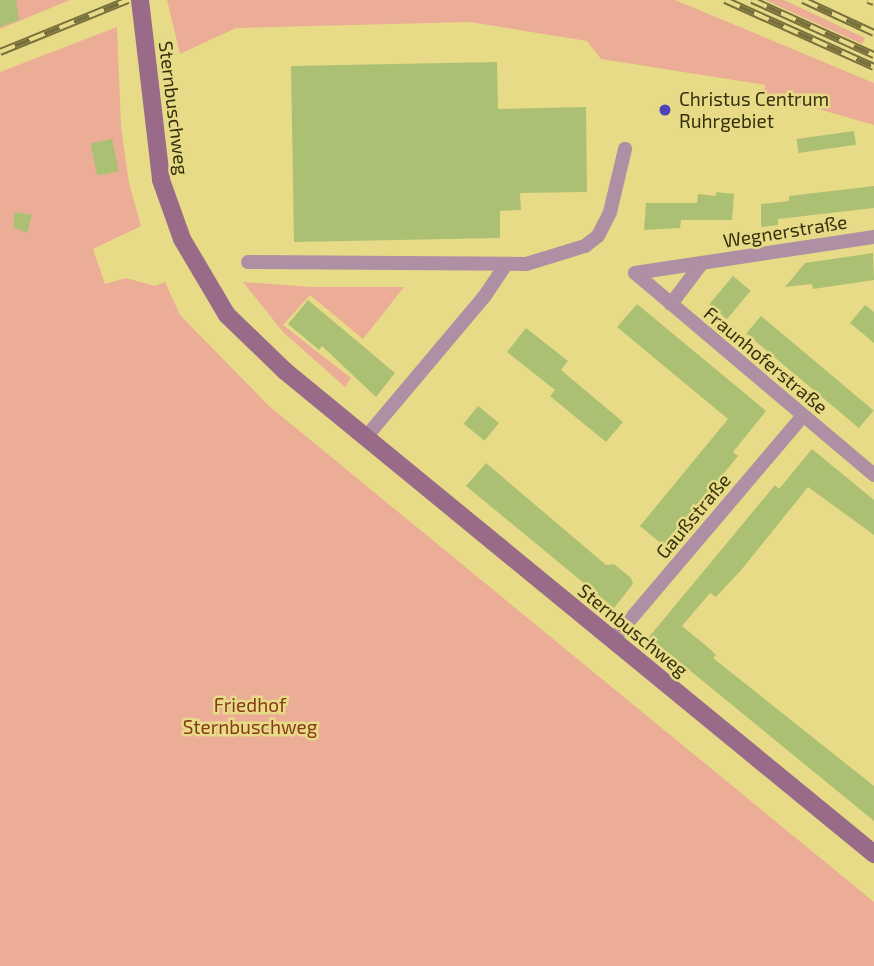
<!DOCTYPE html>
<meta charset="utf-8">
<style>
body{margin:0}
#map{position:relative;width:874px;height:966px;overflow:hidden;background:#e7db88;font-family:"Exo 2",sans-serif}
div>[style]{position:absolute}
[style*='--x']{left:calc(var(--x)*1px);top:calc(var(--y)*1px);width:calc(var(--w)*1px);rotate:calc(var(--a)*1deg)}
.green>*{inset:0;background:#ecad96}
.building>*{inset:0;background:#acc073;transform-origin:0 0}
.street>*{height:14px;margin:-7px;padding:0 7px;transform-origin:7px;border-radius:7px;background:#af8fa3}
.secondary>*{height:18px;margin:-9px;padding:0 9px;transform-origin:9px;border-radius:9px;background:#996b89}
.rail>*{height:8px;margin-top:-4px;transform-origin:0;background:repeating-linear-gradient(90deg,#e7db88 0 16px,#78703b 0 32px);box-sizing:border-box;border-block:2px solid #78703b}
.dots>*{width:19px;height:19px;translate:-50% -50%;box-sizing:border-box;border:4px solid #e7db88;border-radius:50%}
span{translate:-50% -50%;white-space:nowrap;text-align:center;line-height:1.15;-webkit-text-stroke:5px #e7db88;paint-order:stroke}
.poi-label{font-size:19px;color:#36310d}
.left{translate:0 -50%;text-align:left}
.street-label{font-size:19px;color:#36310d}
.park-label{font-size:19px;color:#8a3918}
</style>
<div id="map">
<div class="green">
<i style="clip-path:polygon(0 0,70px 0,0 29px)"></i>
<i style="clip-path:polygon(167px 0,675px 0,874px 83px,874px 125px,763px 93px,765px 85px,601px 59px,587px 41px,470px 22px,236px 28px,180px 54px)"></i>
<i style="clip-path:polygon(765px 0,784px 0,865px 38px,862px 44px)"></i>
<i style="clip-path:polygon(117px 27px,121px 127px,129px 183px,141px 226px,93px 249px,105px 284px,126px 278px,155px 286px,165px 282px,180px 315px,269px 406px,874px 902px,874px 966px,0 966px,0 72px)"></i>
<i style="clip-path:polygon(243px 282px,312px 287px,404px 287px,363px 339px,310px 295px,283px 325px,351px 378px,345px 387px,283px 332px)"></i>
</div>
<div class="building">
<i style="clip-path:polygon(0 0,16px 0,19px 20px,0 27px)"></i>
<i style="clip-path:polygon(497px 62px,498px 109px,586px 107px,587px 192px,520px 193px,521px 210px,500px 211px,500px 238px,294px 242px,291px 66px)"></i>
<i style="left:854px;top:131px;width:14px;height:58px;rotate:82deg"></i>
<i style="left:112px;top:139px;width:33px;height:22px;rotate:78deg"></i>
<i style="clip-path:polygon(874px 186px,874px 208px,778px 219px,778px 225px,761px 227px,761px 204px,789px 201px,789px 196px)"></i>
<i style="clip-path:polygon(716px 192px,734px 194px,732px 220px,681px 220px,680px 228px,644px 230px,646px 203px,697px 203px,698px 194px,716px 196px)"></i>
<i style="clip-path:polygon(15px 212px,32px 215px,27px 233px,13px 227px)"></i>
<i style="clip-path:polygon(873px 253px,874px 280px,813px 289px,812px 284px,785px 287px,805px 263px)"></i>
<i style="left:733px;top:276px;width:23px;height:37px;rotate:40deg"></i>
<i style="clip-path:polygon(308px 300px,395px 373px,376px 397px,322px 346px,319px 350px,288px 324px)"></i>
<i style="clip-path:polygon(637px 304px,766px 411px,733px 452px,738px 456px,664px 546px,640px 526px,728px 419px,617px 327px)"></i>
<i style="clip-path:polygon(865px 305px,874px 312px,874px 343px,850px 323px)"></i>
<i style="left:761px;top:316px;width:147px;height:23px;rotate:40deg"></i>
<i style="clip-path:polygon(526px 328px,568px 361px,561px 370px,623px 422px,606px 442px,550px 396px,555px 390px,507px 352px)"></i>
<i style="left:478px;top:406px;width:27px;height:23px;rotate:39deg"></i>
<i style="clip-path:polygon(812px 449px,874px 500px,874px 535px,808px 487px,742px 569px,716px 597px,710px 593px,682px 626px,710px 649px,716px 655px,713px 658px,874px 786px,874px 821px,649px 637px,775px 485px,779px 489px)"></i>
<i style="clip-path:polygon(486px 463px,606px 565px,614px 564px,631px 578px,633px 584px,614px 608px,466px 486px)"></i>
</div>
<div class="street">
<i style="--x:248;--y:262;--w:278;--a:0.4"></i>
<i style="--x:526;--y:264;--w:62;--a:-17"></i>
<i style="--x:585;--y:246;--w:16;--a:-38"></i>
<i style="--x:598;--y:236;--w:27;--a:-63"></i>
<i style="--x:610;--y:212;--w:65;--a:-76.6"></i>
<i style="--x:635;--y:273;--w:313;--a:40.2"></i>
<i style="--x:635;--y:273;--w:242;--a:-8.6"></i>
<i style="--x:671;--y:304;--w:51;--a:-52.9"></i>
<i style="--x:366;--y:437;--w:183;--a:-49.9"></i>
<i style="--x:484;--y:297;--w:40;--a:-56"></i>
<i style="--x:612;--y:641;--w:295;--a:-49.7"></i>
</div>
<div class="secondary">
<i style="--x:140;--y:0;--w:181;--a:83.3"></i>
<i style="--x:161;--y:180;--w:63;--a:70.4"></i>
<i style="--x:182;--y:239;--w:88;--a:59.4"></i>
<i style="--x:227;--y:315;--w:81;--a:44"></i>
<i style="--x:285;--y:371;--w:762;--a:39.35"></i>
</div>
<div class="rail">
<i style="--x:725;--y:0;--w:163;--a:24.2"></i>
<i style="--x:752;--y:0;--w:134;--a:24.3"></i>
<i style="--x:803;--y:0;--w:78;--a:24.9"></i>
<i style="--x:868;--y:0;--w:6;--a:18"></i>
<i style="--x:0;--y:52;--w:138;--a:-22.1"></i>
</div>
<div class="dots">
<i style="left:665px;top:110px;background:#4d42b9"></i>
</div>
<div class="poi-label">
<span class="left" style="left:679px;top:110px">Christus Centrum<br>Ruhrgebiet</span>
</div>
<div class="street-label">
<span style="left:174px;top:108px;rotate:83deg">Sternbuschweg</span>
<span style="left:785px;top:231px;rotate:-9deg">Wegnerstraße</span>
<span style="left:766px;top:360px;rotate:40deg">Fraunhoferstraße</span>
<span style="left:693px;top:516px;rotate:-50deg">Gaußstraße</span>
<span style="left:633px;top:630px;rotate:39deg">Sternbuschweg</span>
</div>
<div class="park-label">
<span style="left:250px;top:716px">Friedhof<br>Sternbuschweg</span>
</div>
</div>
